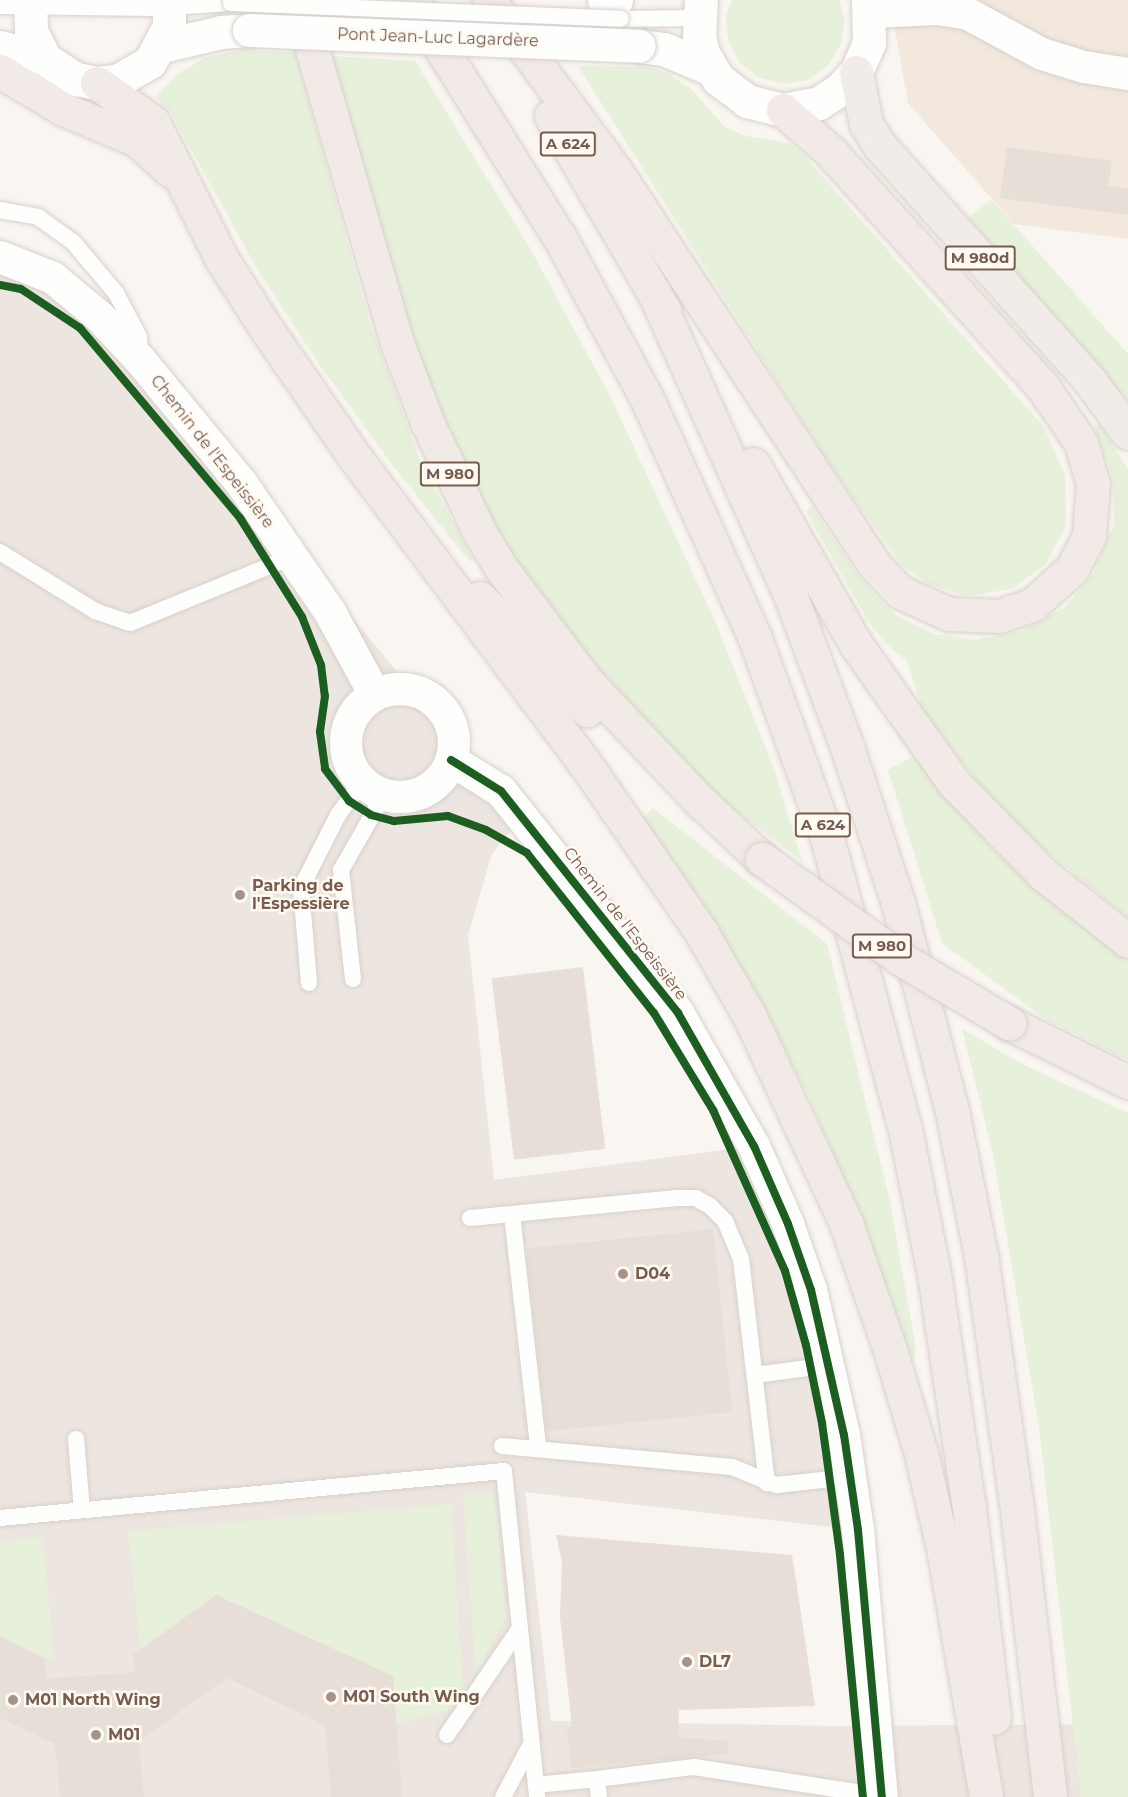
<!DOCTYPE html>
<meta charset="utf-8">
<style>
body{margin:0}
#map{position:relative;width:1128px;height:1797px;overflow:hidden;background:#f9f5f0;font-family:Montserrat,sans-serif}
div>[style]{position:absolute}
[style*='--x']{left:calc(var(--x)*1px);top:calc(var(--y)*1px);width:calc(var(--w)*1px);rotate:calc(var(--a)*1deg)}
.residential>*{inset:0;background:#f2e8de}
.industrial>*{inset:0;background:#ede5e0}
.green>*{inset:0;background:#e7f0db}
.building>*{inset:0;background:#e6ded7;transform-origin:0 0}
.roads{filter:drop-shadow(0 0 2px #d7d1cb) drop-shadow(0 0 2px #d7d1cb)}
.service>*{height:16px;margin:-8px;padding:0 8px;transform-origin:8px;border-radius:8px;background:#fefefd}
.minor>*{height:32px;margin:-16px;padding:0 16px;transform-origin:16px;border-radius:16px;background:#fefefd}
.minor>.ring{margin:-16px;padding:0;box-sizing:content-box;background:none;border:32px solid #fefefd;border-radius:50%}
.tertiary>*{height:33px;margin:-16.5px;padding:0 16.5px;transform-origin:16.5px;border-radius:16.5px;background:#fefefd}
.trunk>*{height:33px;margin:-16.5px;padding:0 16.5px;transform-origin:16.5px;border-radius:16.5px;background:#f2ece8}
.motorway>*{height:33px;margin:-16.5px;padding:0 16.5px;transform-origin:16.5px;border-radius:16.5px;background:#f2eae7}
.bridges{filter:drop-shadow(0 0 2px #d7d1cb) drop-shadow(0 0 2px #d7d1cb)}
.service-bridge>*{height:16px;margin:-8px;padding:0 8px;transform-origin:8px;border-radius:8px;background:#fefefd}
.tertiary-bridge>*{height:33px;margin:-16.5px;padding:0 16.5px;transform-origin:16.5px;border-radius:16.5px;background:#fefefd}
.motorway-bridge>*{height:33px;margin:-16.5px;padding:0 16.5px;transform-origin:16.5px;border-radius:16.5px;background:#f2eae7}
.cycleway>*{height:8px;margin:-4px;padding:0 4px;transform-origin:4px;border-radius:4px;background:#1b5e20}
.dots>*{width:16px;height:16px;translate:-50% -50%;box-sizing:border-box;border:3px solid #fffaf3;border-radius:50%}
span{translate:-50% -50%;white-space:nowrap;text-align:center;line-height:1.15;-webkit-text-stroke:5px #fffaf3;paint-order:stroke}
.shield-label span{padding:2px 4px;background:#fffaf3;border:2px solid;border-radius:4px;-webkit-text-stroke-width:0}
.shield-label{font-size:15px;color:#7a5c4d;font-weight:700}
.street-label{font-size:16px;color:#7a5c4d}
.poi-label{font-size:16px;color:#7a5c4d;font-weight:700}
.left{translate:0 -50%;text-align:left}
</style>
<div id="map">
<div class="residential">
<i style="clip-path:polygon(890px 0,1128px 0,1128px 239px,1014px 224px,908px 103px)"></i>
</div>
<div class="industrial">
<i style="clip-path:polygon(0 257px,141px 361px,432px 714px,522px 817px,492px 854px,468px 935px,494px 1180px,754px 1146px,788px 1224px,858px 1530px,525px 1492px,551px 1721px,839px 1726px,1128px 1724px,1128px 1797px,0 1797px)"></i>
</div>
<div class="green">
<i style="clip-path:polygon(732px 0,839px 0,845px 20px,841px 45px,828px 66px,808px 80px,784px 84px,760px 78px,740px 63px,728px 41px,726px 16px)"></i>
<i style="clip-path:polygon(243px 50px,295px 52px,370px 324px,422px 465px,473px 558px,470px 562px,393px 466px,319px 364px,257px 269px,171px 113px,156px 97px,178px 74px,206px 57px)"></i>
<i style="clip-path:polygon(332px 56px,415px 61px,531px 250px,609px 394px,715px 621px,773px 766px,802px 861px,736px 811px,642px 724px,559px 627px,503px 543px,451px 447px,415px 353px)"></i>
<i style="clip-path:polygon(578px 66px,648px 67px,667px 73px,691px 89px,725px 127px,746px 136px,792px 144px,800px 151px,1044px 427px,1065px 476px,1066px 526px,1046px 564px,1012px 589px,967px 596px,930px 585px,902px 565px,827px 461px)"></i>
<i style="clip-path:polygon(991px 199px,1128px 354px,1128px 401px,968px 218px)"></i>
<i style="clip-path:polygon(1100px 424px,1128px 469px,1128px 917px,1029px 837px,980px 785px,923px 712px,907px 661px,885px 643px,868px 621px,806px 511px,812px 506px,861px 580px,894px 614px,934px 634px,976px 640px,1021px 631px,1064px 608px,1094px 573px,1114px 524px,1113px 478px,1094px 426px)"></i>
<i style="clip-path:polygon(913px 756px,989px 845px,1041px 894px,1128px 959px,1128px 1060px,1044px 1018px,942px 943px,888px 770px)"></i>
<i style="clip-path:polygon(653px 808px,827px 944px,890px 1202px,916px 1349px,913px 1361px,859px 1216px,808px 1094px,757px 999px,642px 819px)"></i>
<i style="clip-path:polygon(962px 1029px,1024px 1065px,1128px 1113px,1128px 1797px,1081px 1797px,1039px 1427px,993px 1154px)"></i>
<i style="clip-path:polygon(463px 1494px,494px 1494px,506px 1616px,476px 1673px)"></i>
<i style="clip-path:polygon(451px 1504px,463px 1689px,452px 1710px,396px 1724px,393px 1676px,216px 1595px,141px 1649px,128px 1531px)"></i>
<i style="clip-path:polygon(43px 1537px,54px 1662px,0 1636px,0 1541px)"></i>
</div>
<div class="building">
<i style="clip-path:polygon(1007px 147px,1112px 161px,1108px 186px,1128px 189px,1128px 215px,1000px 198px)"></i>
<i style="left:583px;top:967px;width:183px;height:92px;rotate:83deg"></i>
<i style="left:713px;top:1229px;width:184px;height:187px;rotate:84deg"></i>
<i style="clip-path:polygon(556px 1535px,792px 1555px,815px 1706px,679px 1710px,678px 1737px,728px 1741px,728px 1754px,571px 1768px,567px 1728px,572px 1727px,560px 1617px,562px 1562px)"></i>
<i style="clip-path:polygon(216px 1595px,393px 1676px,402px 1797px,331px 1797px,325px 1725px,227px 1678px,139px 1741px,144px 1797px,60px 1797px,55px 1744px,0 1718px,0 1636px,45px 1659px,47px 1679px,135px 1672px,133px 1655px)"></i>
</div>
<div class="roads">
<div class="service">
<i style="--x:0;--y:6;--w:155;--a:0.7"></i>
<i style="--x:155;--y:8;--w:76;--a:-3.8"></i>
<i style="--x:621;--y:19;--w:77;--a:-0.7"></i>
<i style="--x:0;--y:210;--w:39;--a:10"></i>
<i style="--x:38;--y:217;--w:43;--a:35.5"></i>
<i style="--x:73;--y:242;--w:67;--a:49.9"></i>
<i style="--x:116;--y:293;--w:50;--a:62.4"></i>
<i style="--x:139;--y:337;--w:17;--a:87"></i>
<i style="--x:0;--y:552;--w:112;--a:31.8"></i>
<i style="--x:95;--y:611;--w:37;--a:19"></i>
<i style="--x:130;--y:623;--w:175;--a:-22.2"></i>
<i style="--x:353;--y:979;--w:110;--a:-96.3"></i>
<i style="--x:341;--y:870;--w:86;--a:-60.2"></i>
<i style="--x:309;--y:983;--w:95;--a:-94.8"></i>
<i style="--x:301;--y:888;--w:82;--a:-63.1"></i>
<i style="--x:338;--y:815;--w:41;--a:-54"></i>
<i style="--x:512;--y:1214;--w:234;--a:83.6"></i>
<i style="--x:470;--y:1218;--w:208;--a:-5.5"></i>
<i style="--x:677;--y:1198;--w:19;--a:0"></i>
<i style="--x:696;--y:1198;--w:16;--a:30"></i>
<i style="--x:710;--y:1206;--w:21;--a:45"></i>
<i style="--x:725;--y:1221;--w:41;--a:67.2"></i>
<i style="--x:741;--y:1259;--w:226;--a:83.4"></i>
<i style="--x:755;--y:1375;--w:77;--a:-7.5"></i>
<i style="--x:76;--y:1439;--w:71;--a:85.2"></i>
<i style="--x:502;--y:1446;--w:231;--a:5.2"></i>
<i style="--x:732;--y:1467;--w:48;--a:22.2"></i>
<i style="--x:776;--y:1485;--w:74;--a:-6.2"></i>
<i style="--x:0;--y:1518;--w:506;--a:-5.33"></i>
<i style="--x:504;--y:1471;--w:328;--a:84.2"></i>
<i style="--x:447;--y:1735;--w:126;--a:-55.7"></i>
<i style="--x:597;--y:1779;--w:98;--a:-7.1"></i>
<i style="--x:694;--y:1767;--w:170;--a:8.8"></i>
<i style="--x:862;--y:1793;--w:20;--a:-9"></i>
<i style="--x:536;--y:1785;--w:61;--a:-5.6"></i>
<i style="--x:597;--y:1779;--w:18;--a:84"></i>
<i style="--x:503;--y:1797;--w:60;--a:-62.2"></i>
</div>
<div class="minor">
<i style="--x:871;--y:12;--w:67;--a:-2.6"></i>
<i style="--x:938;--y:9;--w:30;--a:9"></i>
<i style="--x:968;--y:14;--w:84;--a:28.4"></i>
<i style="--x:1042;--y:54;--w:44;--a:17.2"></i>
<i style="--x:1084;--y:67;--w:45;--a:9"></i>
<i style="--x:0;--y:257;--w:57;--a:21.6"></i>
<i style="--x:53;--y:278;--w:61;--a:39.7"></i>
<i style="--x:100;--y:317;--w:60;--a:47"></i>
<i style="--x:141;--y:361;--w:159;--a:50.6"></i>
<i style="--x:242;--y:484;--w:155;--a:55.5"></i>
<i style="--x:330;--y:612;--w:94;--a:61.5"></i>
<i class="ring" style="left:346px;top:689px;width:76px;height:76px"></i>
<i style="--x:451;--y:760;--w:59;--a:31.8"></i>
<i style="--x:501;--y:791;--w:284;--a:51.4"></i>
<i style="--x:678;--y:1013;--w:153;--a:60.3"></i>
<i style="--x:754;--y:1146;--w:85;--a:66.4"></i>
<i style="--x:788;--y:1224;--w:70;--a:70.8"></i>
<i style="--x:811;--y:1290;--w:149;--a:77.2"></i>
<i style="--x:844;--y:1435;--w:96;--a:81.6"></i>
<i style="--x:858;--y:1530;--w:268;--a:84.9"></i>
</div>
<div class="tertiary">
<i style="--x:30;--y:0;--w:31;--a:88"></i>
<i style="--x:31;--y:31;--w:31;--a:63"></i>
<i style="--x:45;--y:59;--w:37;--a:33"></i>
<i style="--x:76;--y:79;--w:21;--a:11"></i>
<i style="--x:97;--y:83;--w:20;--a:-6"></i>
<i style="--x:117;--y:81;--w:38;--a:-30"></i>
<i style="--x:150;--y:62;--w:41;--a:-62.2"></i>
<i style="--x:169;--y:26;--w:26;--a:-90"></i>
<i style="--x:604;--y:0;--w:12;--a:0"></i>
<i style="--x:701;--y:0;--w:36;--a:93"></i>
<i style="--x:699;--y:36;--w:17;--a:77"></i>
<i style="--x:703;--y:53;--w:30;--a:60"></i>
<i style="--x:718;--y:79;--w:36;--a:37"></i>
<i style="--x:747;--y:101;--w:37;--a:14"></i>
<i style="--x:783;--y:110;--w:37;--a:-11"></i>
<i style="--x:819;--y:103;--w:24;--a:-33"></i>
<i style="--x:839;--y:90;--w:25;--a:-47"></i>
<i style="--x:856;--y:72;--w:32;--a:-66"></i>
<i style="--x:869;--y:43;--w:43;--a:-91.3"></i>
<i style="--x:162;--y:46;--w:61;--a:-13.3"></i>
<i style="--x:221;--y:32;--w:28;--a:-4"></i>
<i style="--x:639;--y:46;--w:25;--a:7"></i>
<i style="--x:664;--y:49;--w:51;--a:23.1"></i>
<i style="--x:0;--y:47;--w:47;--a:14.9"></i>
</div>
<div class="trunk">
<i style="--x:856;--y:72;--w:53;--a:79.1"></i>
<i style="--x:866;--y:124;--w:26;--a:58"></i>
<i style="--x:880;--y:146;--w:315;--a:48.2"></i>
<i style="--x:1090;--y:381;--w:64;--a:53.8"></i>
</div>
<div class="motorway">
<i style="--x:298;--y:0;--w:357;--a:73.9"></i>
<i style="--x:397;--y:343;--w:85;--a:69.2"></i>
<i style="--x:427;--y:422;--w:121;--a:64.5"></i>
<i style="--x:479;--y:531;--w:43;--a:59.3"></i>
<i style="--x:501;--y:568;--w:141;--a:53"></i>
<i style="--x:586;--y:681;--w:167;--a:46.5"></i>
<i style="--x:701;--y:802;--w:83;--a:43.1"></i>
<i style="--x:411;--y:0;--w:281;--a:58"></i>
<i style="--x:560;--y:238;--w:185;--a:61.6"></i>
<i style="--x:648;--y:401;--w:260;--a:65.7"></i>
<i style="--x:755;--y:638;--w:213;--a:70.2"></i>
<i style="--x:827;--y:838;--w:301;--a:75"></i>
<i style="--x:905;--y:1129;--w:148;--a:78.7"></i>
<i style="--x:934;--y:1274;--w:236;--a:81.5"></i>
<i style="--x:969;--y:1507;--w:212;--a:83.2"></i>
<i style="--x:489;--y:0;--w:212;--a:53.5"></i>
<i style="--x:615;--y:170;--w:472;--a:56.7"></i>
<i style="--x:874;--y:565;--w:37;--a:46"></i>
<i style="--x:900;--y:592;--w:54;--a:24.2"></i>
<i style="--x:949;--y:614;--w:50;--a:2.3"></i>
<i style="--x:999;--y:616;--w:36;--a:-19"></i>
<i style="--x:1033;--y:604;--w:52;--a:-41.9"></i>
<i style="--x:1072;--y:569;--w:38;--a:-63"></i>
<i style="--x:1089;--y:535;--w:51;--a:-85.5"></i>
<i style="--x:1093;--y:484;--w:43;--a:-106.3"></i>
<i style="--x:1081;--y:443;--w:68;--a:-124.2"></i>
<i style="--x:1043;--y:387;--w:316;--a:-132.1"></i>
<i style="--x:831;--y:152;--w:64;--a:-138.8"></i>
<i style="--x:0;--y:71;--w:74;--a:31.1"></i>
<i style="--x:63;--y:109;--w:80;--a:22.7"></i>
<i style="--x:137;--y:140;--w:45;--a:42.3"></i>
<i style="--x:97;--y:83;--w:68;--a:34.9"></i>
<i style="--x:153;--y:122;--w:152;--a:63.4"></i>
<i style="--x:221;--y:258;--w:85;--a:57.4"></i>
<i style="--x:267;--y:330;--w:153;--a:55.4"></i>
<i style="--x:354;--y:456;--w:386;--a:53.1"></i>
<i style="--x:586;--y:765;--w:203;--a:55.4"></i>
<i style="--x:701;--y:932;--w:96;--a:60"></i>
<i style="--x:749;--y:1015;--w:230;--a:65"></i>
<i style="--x:846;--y:1223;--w:138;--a:70.9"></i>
<i style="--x:891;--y:1353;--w:104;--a:73.3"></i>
<i style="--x:921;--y:1453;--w:103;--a:77"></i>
<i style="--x:944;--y:1553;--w:248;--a:80.2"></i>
<i style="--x:551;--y:116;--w:225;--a:59.8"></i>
<i style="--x:654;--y:292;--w:334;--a:65.8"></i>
<i style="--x:791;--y:597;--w:160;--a:69.5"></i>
<i style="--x:847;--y:747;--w:167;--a:71.9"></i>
<i style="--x:899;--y:906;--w:212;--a:75.5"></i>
<i style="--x:952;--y:1111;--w:148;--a:78.7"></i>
<i style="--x:981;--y:1256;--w:247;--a:81.9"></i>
<i style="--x:1016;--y:1501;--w:298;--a:83.4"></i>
<i style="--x:753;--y:464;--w:210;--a:60.3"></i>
<i style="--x:857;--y:646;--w:168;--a:54.7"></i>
<i style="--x:954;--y:783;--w:127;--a:45.6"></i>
<i style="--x:1043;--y:874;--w:108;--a:38.2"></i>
<i style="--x:480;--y:598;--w:155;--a:46.3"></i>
<i style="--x:1009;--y:1023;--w:133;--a:26.4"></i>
</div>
</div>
<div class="bridges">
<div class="service-bridge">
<i style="--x:231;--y:3;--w:390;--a:2.3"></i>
</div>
<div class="tertiary-bridge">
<i style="--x:249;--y:30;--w:390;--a:2.3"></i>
</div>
<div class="motorway-bridge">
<i style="--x:762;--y:859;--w:171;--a:35.7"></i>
<i style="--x:901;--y:959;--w:126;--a:30.7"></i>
</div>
</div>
<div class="cycleway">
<i style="--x:0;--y:285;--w:21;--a:11"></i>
<i style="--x:21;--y:289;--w:71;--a:33.5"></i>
<i style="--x:80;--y:328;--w:248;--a:49.9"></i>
<i style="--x:240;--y:518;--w:117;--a:57.9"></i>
<i style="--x:302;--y:617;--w:52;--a:68.4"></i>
<i style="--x:321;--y:665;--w:31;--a:83"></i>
<i style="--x:325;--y:696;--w:36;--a:98"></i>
<i style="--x:320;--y:732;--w:37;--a:82"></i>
<i style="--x:325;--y:769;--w:40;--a:53"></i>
<i style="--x:349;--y:801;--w:26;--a:32"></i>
<i style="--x:371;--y:815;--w:24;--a:15"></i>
<i style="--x:394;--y:821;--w:54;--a:-5.3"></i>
<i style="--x:448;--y:816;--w:40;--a:20.2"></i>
<i style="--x:486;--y:830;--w:47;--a:29.3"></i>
<i style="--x:527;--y:853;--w:204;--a:51.6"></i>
<i style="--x:654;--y:1013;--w:114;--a:58.7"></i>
<i style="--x:713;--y:1110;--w:176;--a:65.9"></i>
<i style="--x:785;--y:1271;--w:77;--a:74.2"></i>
<i style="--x:806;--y:1345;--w:80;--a:78.4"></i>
<i style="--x:822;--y:1423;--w:133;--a:82.2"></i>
<i style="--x:840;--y:1555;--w:243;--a:84.6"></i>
<i style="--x:451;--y:760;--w:59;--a:31.8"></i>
<i style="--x:501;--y:791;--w:284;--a:51.4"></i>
<i style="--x:678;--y:1013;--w:153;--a:60.3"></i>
<i style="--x:754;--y:1146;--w:85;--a:66.4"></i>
<i style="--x:788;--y:1224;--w:70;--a:70.8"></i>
<i style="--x:811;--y:1290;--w:149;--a:77.2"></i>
<i style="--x:844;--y:1435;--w:96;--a:81.6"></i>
<i style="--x:858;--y:1530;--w:268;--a:84.9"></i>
</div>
<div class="dots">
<i style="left:240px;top:895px;background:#a69286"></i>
<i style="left:623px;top:1274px;background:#a69286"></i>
<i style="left:687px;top:1662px;background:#a69286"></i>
<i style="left:331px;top:1697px;background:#a69286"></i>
<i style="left:13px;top:1700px;background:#a69286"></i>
<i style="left:96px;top:1735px;background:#a69286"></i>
</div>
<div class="shield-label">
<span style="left:568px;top:144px">A 624</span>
<span style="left:980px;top:258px">M 980d</span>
<span style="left:450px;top:474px">M 980</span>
<span style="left:823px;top:825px">A 624</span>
<span style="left:882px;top:946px">M 980</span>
</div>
<div class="street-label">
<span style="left:438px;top:38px;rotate:2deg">Pont Jean-Luc Lagardère</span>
<span style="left:212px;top:452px;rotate:52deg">Chemin de l'Espeissière</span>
<span style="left:625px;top:924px;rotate:52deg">Chemin de l'Espeissière</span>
</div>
<div class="poi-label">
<span class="left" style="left:252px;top:895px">Parking de<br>l'Espessière</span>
<span class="left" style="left:635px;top:1274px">D04</span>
<span class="left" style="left:699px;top:1662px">DL7</span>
<span class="left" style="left:343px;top:1697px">M01 South Wing</span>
<span class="left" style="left:25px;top:1700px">M01 North Wing</span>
<span class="left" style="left:108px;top:1735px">M01</span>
</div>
</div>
